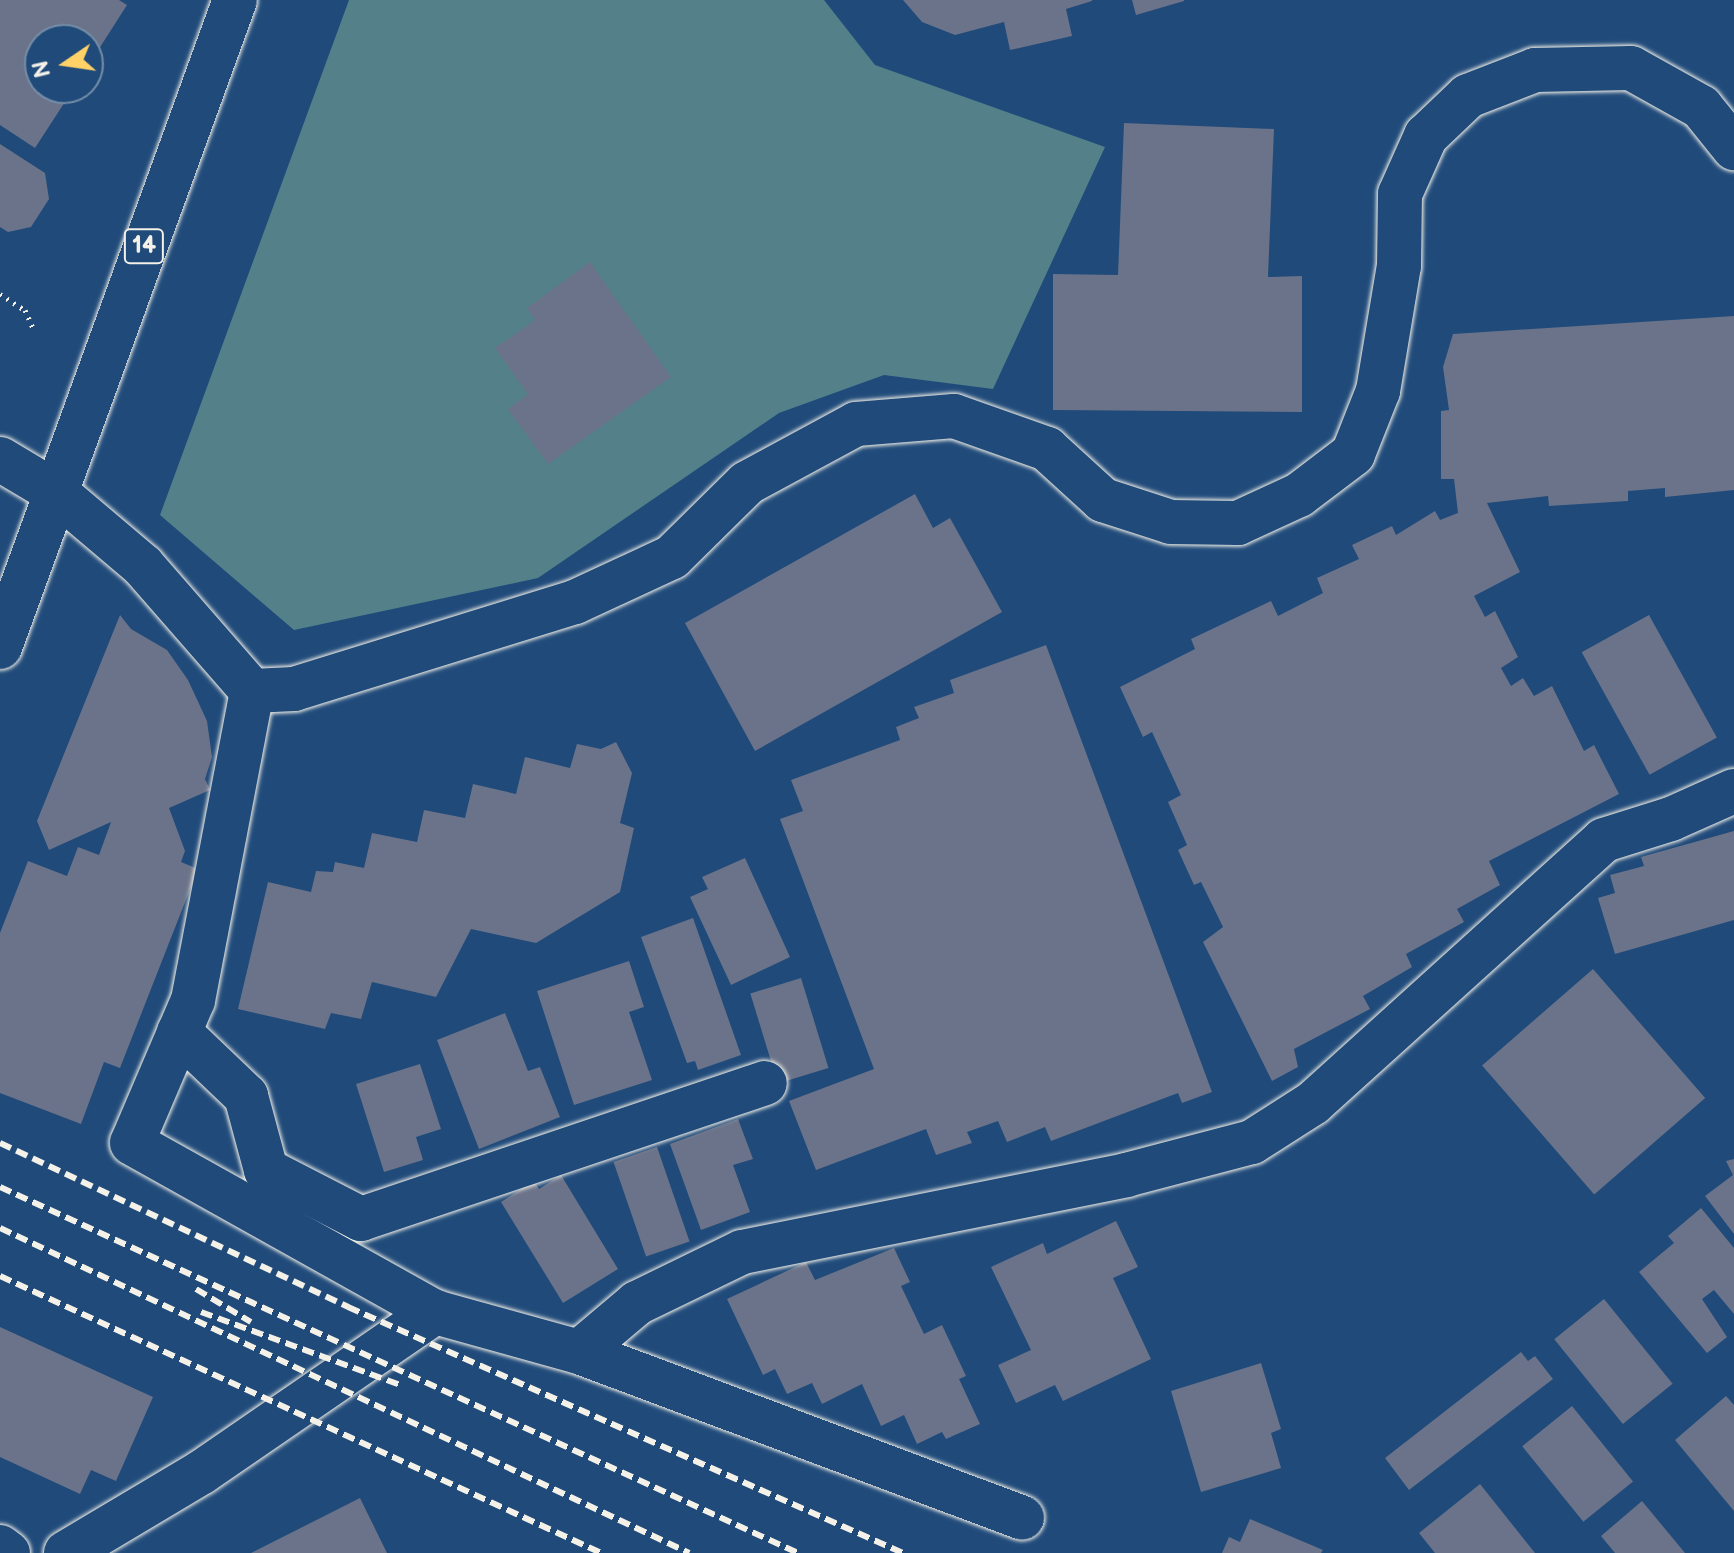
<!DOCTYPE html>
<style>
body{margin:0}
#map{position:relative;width:1734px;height:1553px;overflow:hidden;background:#1f4a7a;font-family:"Balsamiq Sans",sans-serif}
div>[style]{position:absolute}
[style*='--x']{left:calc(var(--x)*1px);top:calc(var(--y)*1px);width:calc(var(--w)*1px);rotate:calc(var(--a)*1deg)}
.green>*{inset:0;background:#538089}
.building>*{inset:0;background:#6a7389;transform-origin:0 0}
.path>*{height:5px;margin-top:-2.5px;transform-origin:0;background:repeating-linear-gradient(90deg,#f4f1e8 0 2px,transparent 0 8px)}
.roads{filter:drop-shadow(0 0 2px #f4f1e8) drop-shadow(0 0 2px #f4f1e8)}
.minor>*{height:44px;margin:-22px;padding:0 22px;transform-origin:22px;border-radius:22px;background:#1f4a7a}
.major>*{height:44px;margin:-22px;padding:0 22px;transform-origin:22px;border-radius:22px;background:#1f4a7a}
.rail>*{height:6px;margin-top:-3px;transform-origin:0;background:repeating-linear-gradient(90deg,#f4f1e8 0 12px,transparent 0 18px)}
span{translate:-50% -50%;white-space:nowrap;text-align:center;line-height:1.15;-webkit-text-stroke:6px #1f4a7a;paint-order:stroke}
.shield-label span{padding:2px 6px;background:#1f4a7a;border:2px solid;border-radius:6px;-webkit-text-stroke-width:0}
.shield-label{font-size:24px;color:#f4f1e8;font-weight:700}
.north{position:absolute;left:24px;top:24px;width:80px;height:80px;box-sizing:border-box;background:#1f4a7a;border:2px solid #748da6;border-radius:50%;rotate:257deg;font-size:22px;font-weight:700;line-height:32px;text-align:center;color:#f4f1e8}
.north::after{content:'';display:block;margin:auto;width:28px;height:36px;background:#ffd166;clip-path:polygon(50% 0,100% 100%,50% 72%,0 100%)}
</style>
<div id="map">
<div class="green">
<i style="clip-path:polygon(349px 0,824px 0,875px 65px,1105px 147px,993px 389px,884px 375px,779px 413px,538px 578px,294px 630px,160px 515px)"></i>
</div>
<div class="building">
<i style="clip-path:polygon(0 0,119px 0,127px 5px,88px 66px,88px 40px,40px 40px,40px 88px,74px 88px,35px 148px,0 125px)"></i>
<i style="clip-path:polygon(903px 0,1092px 0,1092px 1px,1066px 9px,1072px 36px,1010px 50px,1004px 22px,955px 35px,922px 22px)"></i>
<i style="clip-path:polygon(1132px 0,1184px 0,1184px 1px,1136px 15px)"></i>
<i style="clip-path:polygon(1124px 123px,1274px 129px,1268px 277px,1302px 276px,1302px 412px,1053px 410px,1053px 274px,1118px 275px)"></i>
<i style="clip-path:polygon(0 144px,45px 173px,49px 199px,31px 227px,8px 232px,0 227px)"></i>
<i style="clip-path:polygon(590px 262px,671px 377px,548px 464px,508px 409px,528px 394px,495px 348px,535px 320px,527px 308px)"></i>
<i style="clip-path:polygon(1734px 316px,1734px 490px,1665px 497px,1665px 488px,1628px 491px,1628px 501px,1549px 506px,1548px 496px,1487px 503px,1520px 572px,1474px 596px,1485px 617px,1495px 611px,1518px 657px,1501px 668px,1511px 686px,1523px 678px,1534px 696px,1552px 686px,1584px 751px,1594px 745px,1619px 794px,1489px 861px,1500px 885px,1457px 909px,1464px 922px,1406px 954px,1412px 967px,1363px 996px,1370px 1009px,1294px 1049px,1298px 1067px,1272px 1081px,1203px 942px,1223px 927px,1201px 882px,1194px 885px,1178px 850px,1187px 845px,1168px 802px,1181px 795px,1152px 732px,1143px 737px,1120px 687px,1195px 649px,1191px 639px,1271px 601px,1278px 616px,1323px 593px,1317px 578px,1359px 559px,1352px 545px,1392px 526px,1396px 535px,1435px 511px,1440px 520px,1458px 513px,1454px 479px,1441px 479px,1441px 411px,1449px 410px,1443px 367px,1453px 334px)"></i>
<i style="clip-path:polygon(915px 494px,933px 528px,950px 518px,1002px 612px,755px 751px,685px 623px)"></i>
<i style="clip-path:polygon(120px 615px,131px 629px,167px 650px,188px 680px,207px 721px,212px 757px,205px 779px,210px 790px,169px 808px,185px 851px,181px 862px,198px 869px,120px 1068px,104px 1062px,81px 1124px,0 1093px,0 933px,28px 861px,67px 876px,78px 847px,99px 855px,111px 822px,49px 850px,37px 821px)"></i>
<i style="left:1649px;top:615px;width:140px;height:77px;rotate:61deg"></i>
<i style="clip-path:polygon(1046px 645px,1212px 1092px,1182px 1103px,1178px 1093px,1051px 1141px,1045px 1127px,1007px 1142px,998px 1121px,967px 1132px,972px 1143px,936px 1155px,926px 1129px,816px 1170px,789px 1101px,874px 1069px,780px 819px,803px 811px,791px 780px,900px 740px,896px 727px,919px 718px,914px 707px,954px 693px,950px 680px)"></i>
<i style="clip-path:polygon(616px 742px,632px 773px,620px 823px,634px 828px,620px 892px,536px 943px,471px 929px,436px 997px,372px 982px,361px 1019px,331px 1013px,325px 1029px,238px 1009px,268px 882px,311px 892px,316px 871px,333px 872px,335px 862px,364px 868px,372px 833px,417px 842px,424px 810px,465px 818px,473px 784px,516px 794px,525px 757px,570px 768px,577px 744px,601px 749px)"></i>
<i style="clip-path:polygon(1734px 831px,1734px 920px,1615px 954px,1598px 898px,1615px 893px,1610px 875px,1644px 866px,1641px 857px)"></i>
<i style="clip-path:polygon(745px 858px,790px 957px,731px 985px,690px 897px,708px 889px,702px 877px)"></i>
<i style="clip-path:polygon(693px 918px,741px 1055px,698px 1070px,695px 1061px,687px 1063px,641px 937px)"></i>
<i style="clip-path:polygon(629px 961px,644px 1007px,629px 1012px,652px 1080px,574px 1105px,537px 991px)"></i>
<i style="left:1593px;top:969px;width:171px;height:147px;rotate:49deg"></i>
<i style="left:801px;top:978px;width:94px;height:53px;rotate:73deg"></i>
<i style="clip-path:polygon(505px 1013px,528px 1071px,540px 1067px,560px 1117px,479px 1149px,437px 1040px)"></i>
<i style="clip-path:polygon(420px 1064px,441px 1129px,416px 1137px,423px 1160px,384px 1172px,356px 1084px)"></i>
<i style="clip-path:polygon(738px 1119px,753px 1159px,733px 1165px,750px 1212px,701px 1230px,670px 1144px)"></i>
<i style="left:657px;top:1147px;width:100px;height:46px;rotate:71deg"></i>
<i style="clip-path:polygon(1734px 1159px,1734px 1234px,1705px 1196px,1733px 1175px,1726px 1161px)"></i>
<i style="clip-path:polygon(561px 1175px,618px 1269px,563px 1303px,501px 1202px,534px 1181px,539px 1189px)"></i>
<i style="clip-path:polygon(1701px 1208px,1734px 1248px,1734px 1314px,1714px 1290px,1702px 1299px,1727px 1337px,1707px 1353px,1639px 1272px,1674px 1243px,1668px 1236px)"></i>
<i style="clip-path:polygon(1116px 1221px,1138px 1267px,1113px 1278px,1151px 1359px,1063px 1401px,1055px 1385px,1016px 1403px,998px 1365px,1031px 1350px,991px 1267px,1043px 1243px,1047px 1254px)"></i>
<i style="clip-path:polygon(894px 1248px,910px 1282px,901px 1286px,924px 1334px,942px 1325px,966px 1376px,959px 1379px,980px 1424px,946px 1439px,942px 1432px,917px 1444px,904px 1415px,881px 1426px,862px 1384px,822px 1404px,812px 1383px,787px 1394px,775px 1369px,763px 1375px,727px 1299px,806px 1262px,815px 1280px)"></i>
<i style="left:1604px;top:1299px;width:109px;height:64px;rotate:51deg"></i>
<i style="clip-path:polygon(0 1327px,153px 1397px,116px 1481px,91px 1470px,80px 1494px,0 1457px)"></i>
<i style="clip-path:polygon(1521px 1352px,1528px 1361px,1535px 1356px,1553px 1379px,1409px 1490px,1385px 1458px)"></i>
<i style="clip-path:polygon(1261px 1363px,1281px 1429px,1271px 1433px,1281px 1468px,1201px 1492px,1171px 1391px)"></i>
<i style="clip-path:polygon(1726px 1396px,1734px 1405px,1734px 1511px,1675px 1440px)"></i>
<i style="left:1572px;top:1406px;width:97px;height:64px;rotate:51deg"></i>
<i style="clip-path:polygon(1480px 1484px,1535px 1553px,1435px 1553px,1419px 1533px)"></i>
<i style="clip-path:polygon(360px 1498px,387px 1553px,251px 1553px)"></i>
<i style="clip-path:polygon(1642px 1501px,1685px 1553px,1615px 1553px,1601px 1536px)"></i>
<i style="clip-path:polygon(1250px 1519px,1323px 1550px,1321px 1553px,1222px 1553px,1229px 1537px,1240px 1542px)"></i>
</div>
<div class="path">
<i style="--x:0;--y:294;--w:30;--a:33"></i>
<i style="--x:25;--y:310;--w:22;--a:66"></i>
</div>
<div class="roads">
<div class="minor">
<i style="--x:0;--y:459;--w:66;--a:30.8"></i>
<i style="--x:57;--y:493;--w:113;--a:40.3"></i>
<i style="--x:143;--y:566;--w:166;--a:48.9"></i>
<i style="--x:252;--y:691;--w:42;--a:-2.7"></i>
<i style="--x:294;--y:689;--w:294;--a:-17.2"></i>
<i style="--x:575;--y:602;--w:107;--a:-24.9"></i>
<i style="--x:672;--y:557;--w:105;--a:-44.6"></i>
<i style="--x:747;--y:483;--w:124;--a:-28.4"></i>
<i style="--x:856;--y:424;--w:98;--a:-4.7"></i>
<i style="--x:954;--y:416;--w:99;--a:19.5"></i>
<i style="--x:1047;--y:449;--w:76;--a:42.3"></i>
<i style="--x:1103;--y:500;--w:71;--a:17.9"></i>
<i style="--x:1171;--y:522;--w:67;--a:0.9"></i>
<i style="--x:1238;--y:523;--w:67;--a:-24.7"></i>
<i style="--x:1299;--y:495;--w:68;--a:-37.2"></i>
<i style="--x:1353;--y:454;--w:68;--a:-68.4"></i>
<i style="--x:1378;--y:391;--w:127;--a:-80.5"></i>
<i style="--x:1399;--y:266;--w:72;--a:-89.2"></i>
<i style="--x:1400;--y:194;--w:64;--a:-65.9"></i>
<i style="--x:1426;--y:136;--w:58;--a:-43.6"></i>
<i style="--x:1468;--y:96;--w:72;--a:-21.2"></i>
<i style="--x:1535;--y:70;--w:96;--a:-1.2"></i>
<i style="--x:1631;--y:68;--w:80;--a:29.1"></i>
<i style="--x:1701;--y:107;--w:53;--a:51.2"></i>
<i style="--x:252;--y:691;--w:315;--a:100.8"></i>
<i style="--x:193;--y:1000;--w:155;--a:113.1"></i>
<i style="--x:132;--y:1143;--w:347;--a:29.2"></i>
<i style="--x:435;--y:1312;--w:149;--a:15.5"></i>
<i style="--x:579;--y:1352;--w:473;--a:20.5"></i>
<i style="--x:179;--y:1032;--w:93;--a:43.7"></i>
<i style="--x:246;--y:1096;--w:77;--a:74.9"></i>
<i style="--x:266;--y:1170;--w:107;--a:27.3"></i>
<i style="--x:361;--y:1219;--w:426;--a:-18.6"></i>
<i style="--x:579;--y:1352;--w:76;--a:-40.2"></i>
<i style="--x:637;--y:1303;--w:117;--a:-25.9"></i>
<i style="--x:742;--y:1252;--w:392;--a:-11.3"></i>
<i style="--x:1126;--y:1175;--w:130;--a:-14.7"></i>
<i style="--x:1252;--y:1142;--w:72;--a:-32.6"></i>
<i style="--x:1313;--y:1103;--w:392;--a:-42.1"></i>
<i style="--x:1604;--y:840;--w:70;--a:-17.4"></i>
<i style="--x:1671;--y:819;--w:69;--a:-24"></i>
<i style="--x:0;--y:1547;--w:10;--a:37"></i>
<i style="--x:66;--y:1553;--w:158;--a:-30.8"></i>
<i style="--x:202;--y:1472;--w:283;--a:-34.5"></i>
</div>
<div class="major">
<i style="--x:0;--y:647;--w:688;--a:-70.04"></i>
</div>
</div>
<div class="rail">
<i style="--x:0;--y:1143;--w:385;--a:25.2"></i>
<i style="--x:348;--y:1307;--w:607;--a:23.9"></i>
<i style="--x:0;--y:1187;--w:878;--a:24.64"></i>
<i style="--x:0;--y:1228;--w:762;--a:25.25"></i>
<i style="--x:0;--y:1276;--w:662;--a:24.74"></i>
<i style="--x:196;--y:1289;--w:64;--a:31"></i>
<i style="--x:201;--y:1312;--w:213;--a:20.1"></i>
</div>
<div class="shield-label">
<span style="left:144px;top:246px">14</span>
</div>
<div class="north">N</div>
</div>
